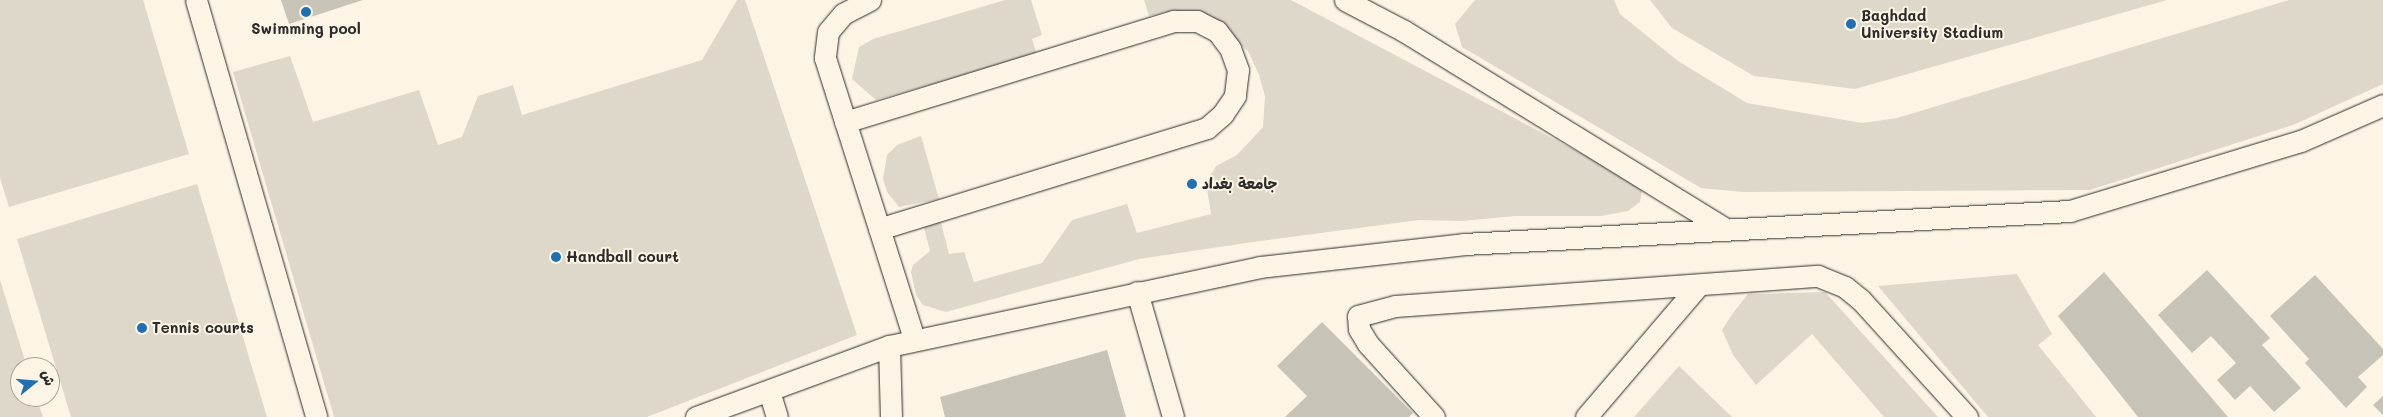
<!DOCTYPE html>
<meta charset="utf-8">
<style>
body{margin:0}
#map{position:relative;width:2383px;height:417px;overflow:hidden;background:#fcf5e5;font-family:Mali,"Playpen Sans Arabic",sans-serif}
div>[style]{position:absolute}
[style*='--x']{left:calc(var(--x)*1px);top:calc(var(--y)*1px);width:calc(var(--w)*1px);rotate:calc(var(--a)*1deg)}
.green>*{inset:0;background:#ded8ca}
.building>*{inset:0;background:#c8c3b7}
.roads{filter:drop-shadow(0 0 1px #2b2b2b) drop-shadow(0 0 1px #2b2b2b)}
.lane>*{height:21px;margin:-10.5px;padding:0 10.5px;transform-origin:10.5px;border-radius:10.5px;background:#fcf5e5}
.dots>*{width:14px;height:14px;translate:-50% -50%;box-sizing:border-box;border:2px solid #fcf5e5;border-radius:50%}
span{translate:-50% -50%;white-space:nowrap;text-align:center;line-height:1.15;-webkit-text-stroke:4px #fcf5e5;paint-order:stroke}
.poi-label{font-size:15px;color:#2b2b2b;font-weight:700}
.left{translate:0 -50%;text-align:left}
.north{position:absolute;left:10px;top:357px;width:50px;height:50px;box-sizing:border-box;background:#fcf5e5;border:1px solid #a8a49b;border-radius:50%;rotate:73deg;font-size:14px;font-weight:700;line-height:20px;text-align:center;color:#2b2b2b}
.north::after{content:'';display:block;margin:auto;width:18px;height:22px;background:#1f6fb2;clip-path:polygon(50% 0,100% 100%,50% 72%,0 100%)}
</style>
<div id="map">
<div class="green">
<i style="clip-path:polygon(0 0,143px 0,189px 154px,9px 207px,0 178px)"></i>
<i style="clip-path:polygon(737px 0,745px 0,857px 335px,647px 417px,334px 417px,233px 72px,290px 56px,313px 122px,419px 90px,438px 145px,462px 137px,478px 96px,513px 85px,522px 115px,702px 60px)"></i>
<i style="clip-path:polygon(1005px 0,1031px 0,1042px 35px,1032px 39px,1037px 54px,876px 100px,852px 79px,859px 47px,873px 39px)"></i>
<i style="clip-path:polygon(1144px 0,1291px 0,1622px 175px,1642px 191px,1640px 202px,1628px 211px,1601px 216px,1515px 216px,1462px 221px,1419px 220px,1253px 242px,1139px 259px,946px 312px,923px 305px,916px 295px,911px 272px,913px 265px,930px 251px,922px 220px,939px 215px,949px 254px,964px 252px,974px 282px,1042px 263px,1072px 220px,1127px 204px,1137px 233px,1211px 214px,1206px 183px,1216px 166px,1237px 155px,1263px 127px,1265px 96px,1259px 75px,1248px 51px,1231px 37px,1165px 12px,1149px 16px)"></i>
<i style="clip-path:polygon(1475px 0,1614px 0,1620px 14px,1678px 61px,1747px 103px,1862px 123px,1897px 118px,2289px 0,2383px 0,2383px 84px,2293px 125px,2090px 190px,1743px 192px,1701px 188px,1462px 47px,1455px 24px)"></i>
<i style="clip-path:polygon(1650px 0,2167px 0,1855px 89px,1754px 76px,1672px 28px)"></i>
<i style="clip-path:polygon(921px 136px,939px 199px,899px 207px,887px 192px,883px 179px,887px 155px,897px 145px)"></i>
<i style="clip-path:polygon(197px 184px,267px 417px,71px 417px,17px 239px)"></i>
<i style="clip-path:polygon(2017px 274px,2052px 334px,2038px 345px,2096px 417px,1988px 417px,1878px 286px)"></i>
<i style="clip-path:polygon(0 280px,27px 367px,20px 367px,20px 397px,36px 397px,43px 417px,0 417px)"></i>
<i style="clip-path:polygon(1825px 292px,1938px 417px,1884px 417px,1812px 334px,1756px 385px,1733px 355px,1722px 330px,1733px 313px,1748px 294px)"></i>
<i style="clip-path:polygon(1679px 366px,1732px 417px,1634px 417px)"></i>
</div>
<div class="building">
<i style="clip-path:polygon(281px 0,363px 0,289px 24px)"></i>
<i style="clip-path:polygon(2207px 270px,2270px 338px,2262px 345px,2301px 388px,2274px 412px,2250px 386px,2235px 400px,2217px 380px,2236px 363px,2211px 336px,2192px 353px,2158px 315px)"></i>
<i style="clip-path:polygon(2104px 272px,2228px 417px,2138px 417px,2058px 316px)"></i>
<i style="clip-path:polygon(2315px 275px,2383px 349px,2383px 355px,2358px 377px,2367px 387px,2346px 408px,2305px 363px,2309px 359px,2270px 316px)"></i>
<i style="clip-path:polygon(1322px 322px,1413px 413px,1409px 417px,1285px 417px,1307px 396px,1277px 366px)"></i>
<i style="clip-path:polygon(1107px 350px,1126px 417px,945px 417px,940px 397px)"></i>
<i style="clip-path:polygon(2383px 396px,2383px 415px,2373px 405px)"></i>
</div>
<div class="roads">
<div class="lane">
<i style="--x:196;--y:0;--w:434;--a:73.9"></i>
<i style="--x:870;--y:0;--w:30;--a:153"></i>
<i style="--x:843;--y:14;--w:23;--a:130"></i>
<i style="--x:828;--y:32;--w:26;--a:97"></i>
<i style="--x:825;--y:58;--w:295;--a:72.4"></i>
<i style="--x:1345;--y:0;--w:67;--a:27.7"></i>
<i style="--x:1404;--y:31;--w:378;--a:31.6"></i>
<i style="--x:845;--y:122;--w:344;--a:-17.1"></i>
<i style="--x:1174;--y:21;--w:23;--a:0"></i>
<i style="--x:1197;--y:21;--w:22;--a:27"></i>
<i style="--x:1217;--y:31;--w:21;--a:53"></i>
<i style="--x:1230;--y:48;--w:23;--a:70"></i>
<i style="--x:1238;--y:70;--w:26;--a:97"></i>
<i style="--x:1235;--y:96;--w:22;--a:124"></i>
<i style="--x:1223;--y:114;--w:21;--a:139"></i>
<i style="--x:1207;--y:128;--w:343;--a:162.9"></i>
<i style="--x:1137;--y:292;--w:130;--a:73.9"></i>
<i style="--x:889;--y:346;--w:71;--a:88.4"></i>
<i style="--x:769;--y:391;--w:27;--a:73"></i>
<i style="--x:696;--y:417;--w:206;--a:-20.2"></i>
<i style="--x:889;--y:346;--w:379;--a:-12"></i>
<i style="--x:1260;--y:267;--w:205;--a:-6.4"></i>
<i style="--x:1464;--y:244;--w:607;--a:-3.12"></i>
<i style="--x:2070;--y:211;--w:241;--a:-16.9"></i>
<i style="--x:2301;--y:141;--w:90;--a:-23.7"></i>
<i style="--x:1434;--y:417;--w:98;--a:-132.1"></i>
<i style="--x:1368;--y:344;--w:17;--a:-121"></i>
<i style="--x:1359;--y:329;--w:13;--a:-94"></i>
<i style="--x:1358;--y:316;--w:38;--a:-15"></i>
<i style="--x:1395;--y:306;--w:424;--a:-4.1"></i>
<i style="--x:1818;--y:276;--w:29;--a:22"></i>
<i style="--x:1845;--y:287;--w:21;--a:39"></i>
<i style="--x:1861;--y:300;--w:158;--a:47.8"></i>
<i style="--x:1586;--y:417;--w:172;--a:-49.5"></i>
</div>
</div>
<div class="dots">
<i style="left:306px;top:12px;background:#1f6fb2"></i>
<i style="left:1851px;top:24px;background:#1f6fb2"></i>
<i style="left:1192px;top:184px;background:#1f6fb2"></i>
<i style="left:556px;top:257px;background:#1f6fb2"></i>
<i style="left:142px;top:328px;background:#1f6fb2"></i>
</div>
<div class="poi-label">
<span class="left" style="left:1861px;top:24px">Baghdad<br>University Stadium</span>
<span style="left:306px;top:29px">Swimming pool</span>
<span class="left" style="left:1202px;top:184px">جامعة بغداد</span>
<span class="left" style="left:566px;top:257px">Handball court</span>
<span class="left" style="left:152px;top:328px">Tennis courts</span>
</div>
<div class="north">ش</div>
</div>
